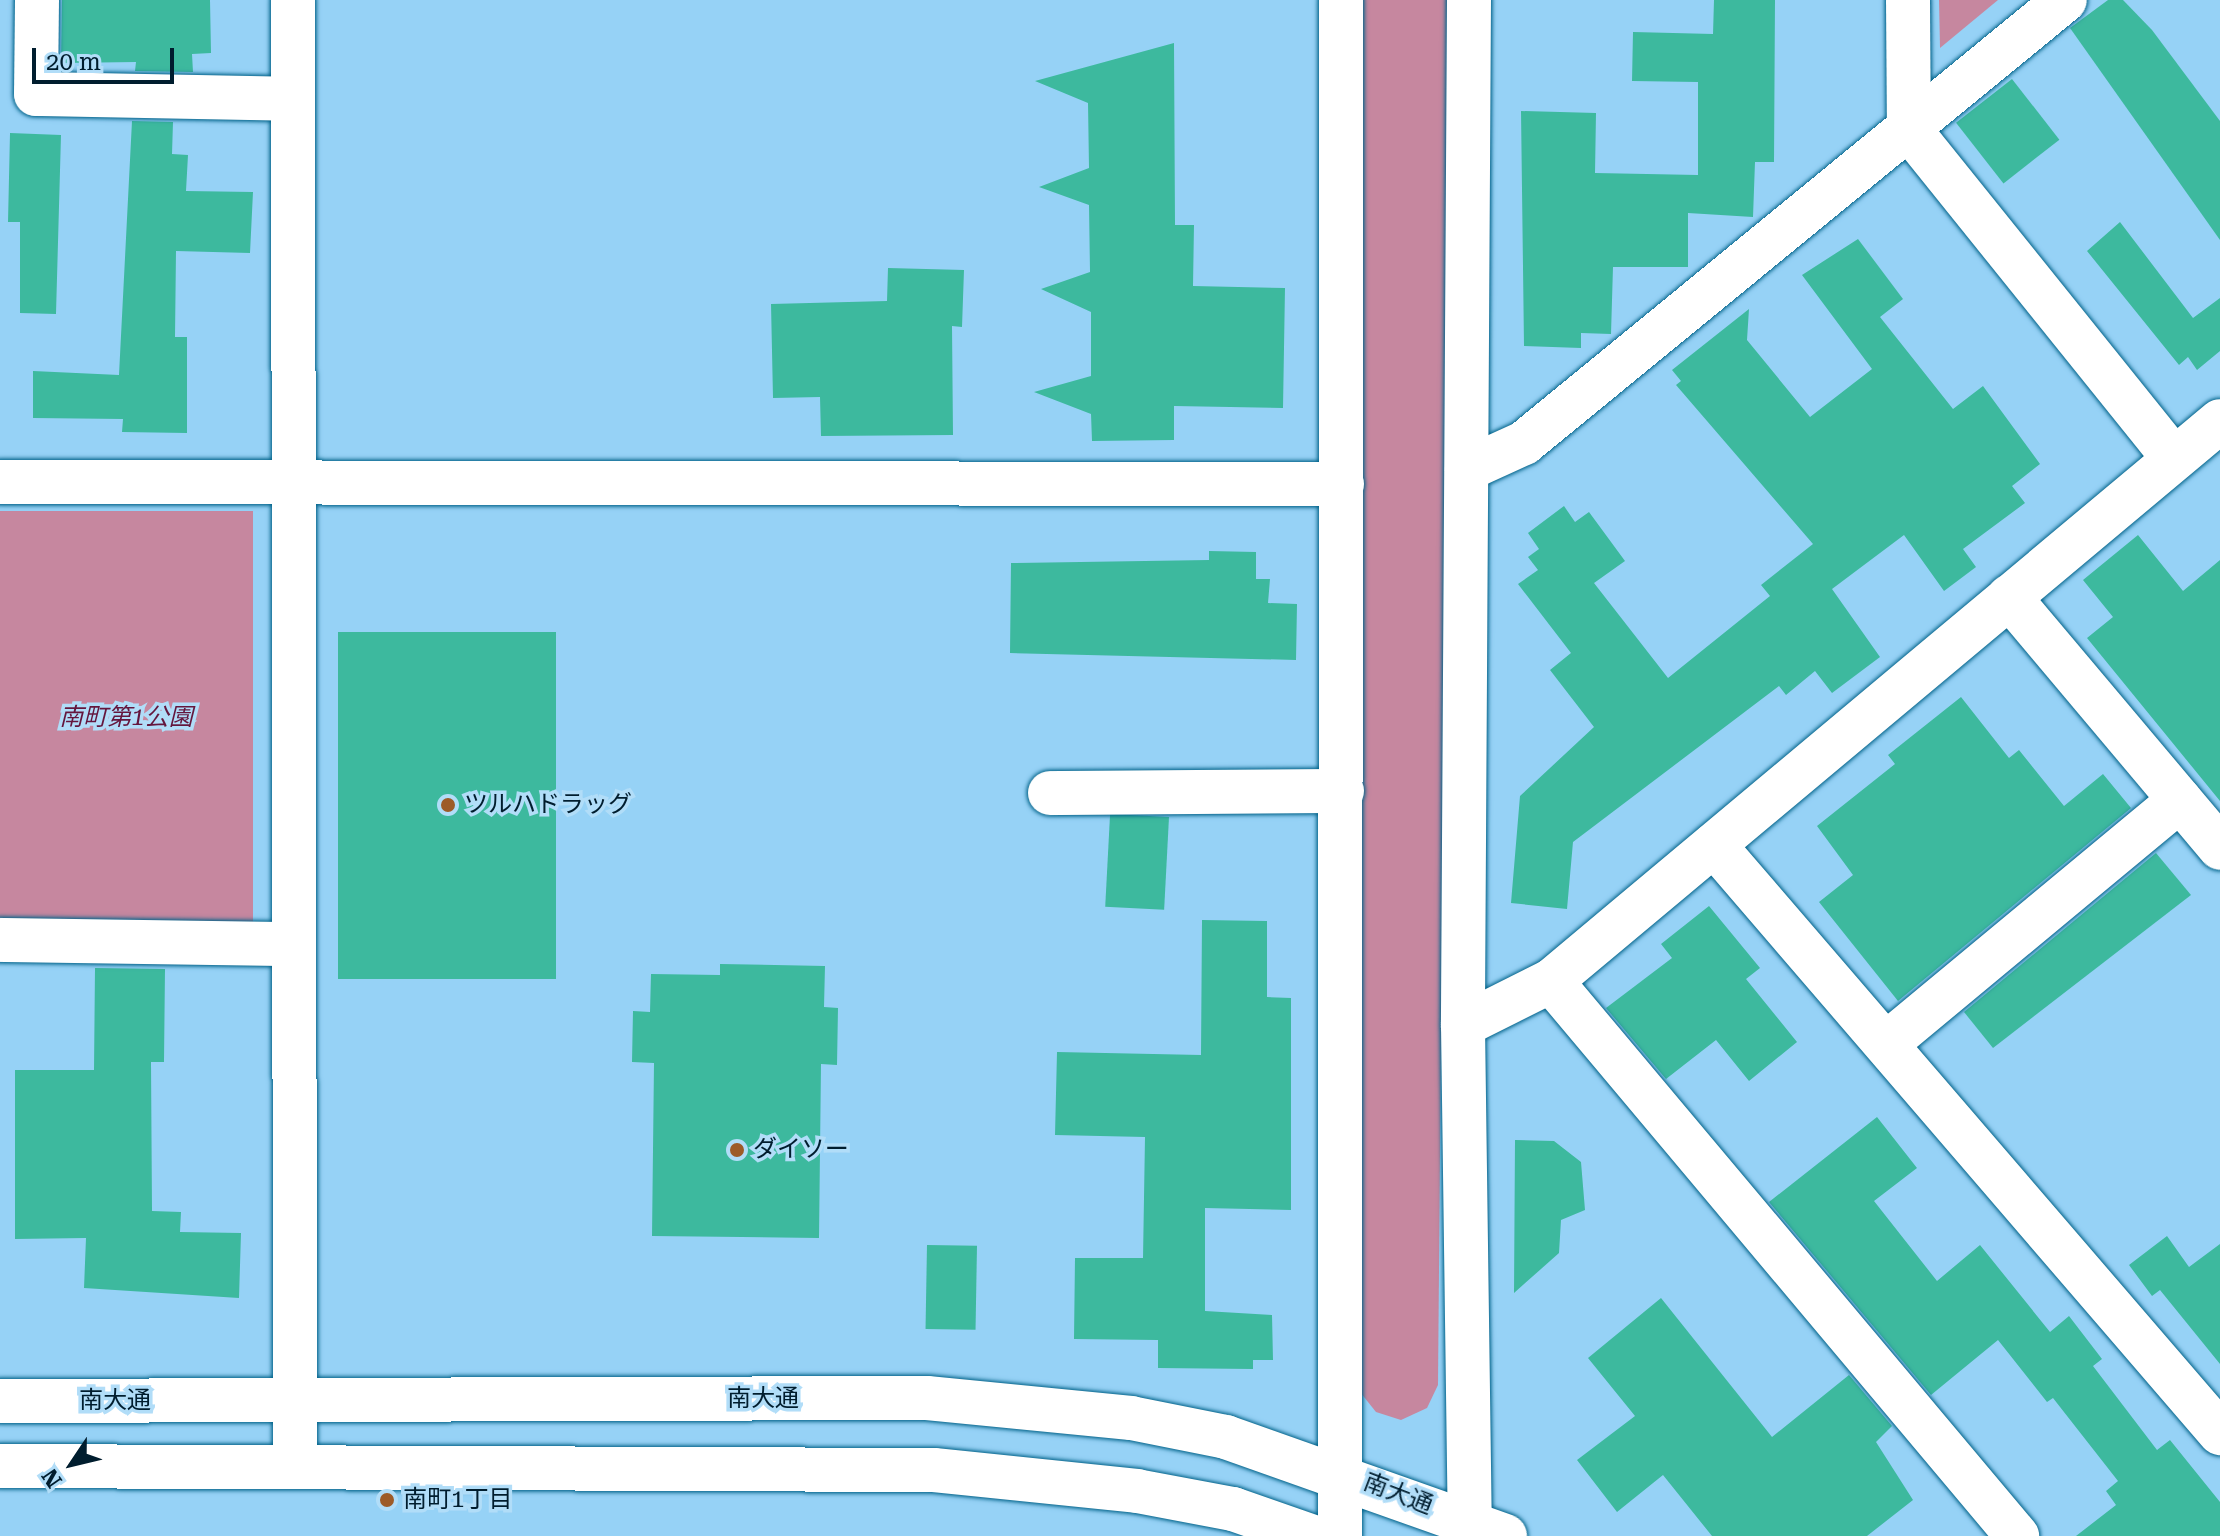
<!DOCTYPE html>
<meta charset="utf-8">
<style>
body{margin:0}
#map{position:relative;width:2220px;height:1536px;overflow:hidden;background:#96d2f6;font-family:"Roboto Serif","Noto Sans JP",serif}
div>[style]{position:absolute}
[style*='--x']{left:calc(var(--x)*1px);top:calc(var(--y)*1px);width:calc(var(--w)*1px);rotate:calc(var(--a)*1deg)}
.green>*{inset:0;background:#c6879f;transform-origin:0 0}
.building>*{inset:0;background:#3db99e;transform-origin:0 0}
.roads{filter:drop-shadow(0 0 2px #006289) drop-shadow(0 0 2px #006289)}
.minor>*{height:44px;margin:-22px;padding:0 22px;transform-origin:22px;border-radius:22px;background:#fff}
.dots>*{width:22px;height:22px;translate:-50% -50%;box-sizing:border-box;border:4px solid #b1ddf8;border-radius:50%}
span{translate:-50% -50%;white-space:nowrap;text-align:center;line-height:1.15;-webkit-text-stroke:7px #b1ddf8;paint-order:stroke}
.park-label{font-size:24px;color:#64163d;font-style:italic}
.poi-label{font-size:24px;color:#001d2e}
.left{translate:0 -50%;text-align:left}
.street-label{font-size:24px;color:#001d2e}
.north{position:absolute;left:32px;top:1424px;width:80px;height:80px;-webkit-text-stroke:6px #b1ddf8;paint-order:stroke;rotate:235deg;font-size:22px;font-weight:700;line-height:32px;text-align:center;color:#001d2e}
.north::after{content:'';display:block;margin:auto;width:28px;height:36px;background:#001d2e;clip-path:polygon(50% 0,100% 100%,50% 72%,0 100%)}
.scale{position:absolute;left:32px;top:48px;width:142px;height:36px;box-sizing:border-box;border:4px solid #001d2e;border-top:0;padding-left:10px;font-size:24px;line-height:28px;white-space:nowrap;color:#001d2e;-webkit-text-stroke:6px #b1ddf8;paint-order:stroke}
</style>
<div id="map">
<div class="green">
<i style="clip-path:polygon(1355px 0,1450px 0,1438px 1385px,1427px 1408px,1401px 1420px,1376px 1412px,1360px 1392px)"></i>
<i style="clip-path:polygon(1939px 0,1998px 0,1940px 48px)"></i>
<i style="left:253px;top:511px;width:414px;height:253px;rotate:90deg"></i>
</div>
<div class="building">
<i style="clip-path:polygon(62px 0,210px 0,211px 53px,192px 54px,193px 72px,135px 71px,136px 62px,61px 63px)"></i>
<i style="clip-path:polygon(1714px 0,1775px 0,1774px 162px,1755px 162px,1753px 217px,1688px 213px,1688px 267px,1613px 267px,1611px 334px,1581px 333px,1581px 348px,1524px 346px,1521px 111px,1596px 113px,1595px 173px,1698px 175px,1698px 82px,1632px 81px,1633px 32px,1713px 34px)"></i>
<i style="clip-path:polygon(2108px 0,2123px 0,2152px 30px,2220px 121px,2220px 240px,2070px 28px)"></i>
<i style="clip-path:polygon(1174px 43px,1175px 225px,1194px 225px,1193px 286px,1285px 288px,1283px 408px,1174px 406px,1174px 440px,1092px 441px,1091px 414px,1034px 392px,1091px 376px,1091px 312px,1041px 289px,1090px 272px,1089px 205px,1039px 187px,1089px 168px,1088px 103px,1035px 81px)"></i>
<i style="left:2012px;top:79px;width:77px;height:71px;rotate:52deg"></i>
<i style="clip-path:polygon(132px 121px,173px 122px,172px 154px,188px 155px,186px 191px,253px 192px,250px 253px,176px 251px,175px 337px,187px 337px,187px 433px,122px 432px,123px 419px,33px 418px,33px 371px,119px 375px)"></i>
<i style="clip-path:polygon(10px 133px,61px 135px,56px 314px,20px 313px,20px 222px,8px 222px)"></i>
<i style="clip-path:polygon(2120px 222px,2193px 318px,2220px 298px,2220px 351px,2197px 370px,2188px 357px,2179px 365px,2087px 251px)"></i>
<i style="clip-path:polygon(1858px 239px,1903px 299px,1880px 317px,1953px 409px,1983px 386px,2040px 464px,2012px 486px,2025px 503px,1963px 549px,1976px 567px,1944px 591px,1904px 535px,1832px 589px,1880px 657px,1832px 693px,1815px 671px,1786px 695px,1779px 686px,1573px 842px,1567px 909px,1511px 903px,1520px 796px,1594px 727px,1550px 670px,1571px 653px,1518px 584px,1538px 570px,1528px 557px,1539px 549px,1528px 533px,1564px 506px,1575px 522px,1589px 512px,1625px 561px,1594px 583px,1668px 678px,1770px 596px,1761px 585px,1813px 544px,1676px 385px,1681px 381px,1672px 370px,1749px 309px,1747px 340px,1810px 417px,1872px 369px,1802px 275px)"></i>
<i style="clip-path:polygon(888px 268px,964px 270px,962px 327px,952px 326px,953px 435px,821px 436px,820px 397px,773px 398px,771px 304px,887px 301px)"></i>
<i style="clip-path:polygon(2138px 535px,2183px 591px,2220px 560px,2220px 801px,2087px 638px,2113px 617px,2083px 580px)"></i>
<i style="clip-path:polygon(1209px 551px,1256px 552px,1256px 579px,1270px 579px,1268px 603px,1297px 604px,1296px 660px,1010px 653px,1011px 563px,1209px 560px)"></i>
<i style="left:338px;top:632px;width:218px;height:347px"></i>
<i style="clip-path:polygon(1961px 697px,2009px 758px,2019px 750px,2064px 806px,2103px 774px,2131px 808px,1898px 1001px,1819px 902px,1853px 875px,1817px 826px,1895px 764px,1888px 755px)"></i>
<i style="left:1169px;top:817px;width:93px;height:59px;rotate:93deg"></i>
<i style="clip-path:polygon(2156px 853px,2191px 895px,1993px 1048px,1964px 1012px)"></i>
<i style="clip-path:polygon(1709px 906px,1760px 968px,1746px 979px,1797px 1042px,1749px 1081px,1716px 1040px,1666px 1079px,1606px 1008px,1672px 958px,1661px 944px)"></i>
<i style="clip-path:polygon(1202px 920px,1267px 921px,1267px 997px,1291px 998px,1291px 1210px,1205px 1208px,1205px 1311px,1272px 1315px,1273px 1360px,1253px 1360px,1253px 1369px,1158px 1368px,1158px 1340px,1074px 1339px,1075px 1258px,1143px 1258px,1145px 1137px,1055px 1135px,1057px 1052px,1201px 1055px)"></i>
<i style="clip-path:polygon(720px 964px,825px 966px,824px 1007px,838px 1008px,837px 1065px,821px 1064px,819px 1238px,652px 1236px,654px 1063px,632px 1062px,633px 1011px,650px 1012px,651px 974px,720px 975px)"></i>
<i style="clip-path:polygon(95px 968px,165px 969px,164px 1062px,151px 1062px,152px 1211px,181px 1212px,180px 1232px,241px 1233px,239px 1298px,84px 1288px,86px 1238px,15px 1239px,15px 1070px,94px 1070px)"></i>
<i style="clip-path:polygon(1877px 1117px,1917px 1168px,1874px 1201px,1937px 1281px,1980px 1245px,2050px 1332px,2069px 1316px,2102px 1359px,2093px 1366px,2157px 1450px,2170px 1440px,2220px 1502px,2220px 1536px,2076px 1536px,2116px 1505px,2106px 1491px,2118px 1481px,2053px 1398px,2047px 1402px,1998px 1340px,1931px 1395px,1769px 1202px)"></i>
<i style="clip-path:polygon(1515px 1140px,1554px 1141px,1581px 1162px,1585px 1210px,1561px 1220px,1559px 1253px,1514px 1293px)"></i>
<i style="clip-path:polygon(2167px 1236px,2189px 1267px,2220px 1244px,2220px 1364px,2160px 1290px,2152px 1296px,2129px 1265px)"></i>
<i style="left:927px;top:1245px;width:50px;height:84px;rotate:1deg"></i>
<i style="clip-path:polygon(1661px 1298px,1772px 1437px,1849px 1375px,1892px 1426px,1876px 1442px,1913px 1500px,1867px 1536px,1712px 1536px,1663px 1475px,1617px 1512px,1577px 1460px,1635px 1416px,1588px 1358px)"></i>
</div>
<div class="roads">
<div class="minor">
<i style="--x:37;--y:0;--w:94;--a:90.6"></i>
<i style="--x:36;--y:94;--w:257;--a:1.1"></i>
<i style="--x:293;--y:0;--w:1466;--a:89.92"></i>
<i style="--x:1469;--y:0;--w:1025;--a:90.34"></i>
<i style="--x:1463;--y:1025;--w:511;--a:89.22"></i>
<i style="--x:1908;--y:0;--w:129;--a:89.6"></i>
<i style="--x:1909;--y:129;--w:423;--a:51.2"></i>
<i style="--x:1467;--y:469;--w:63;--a:-24.5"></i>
<i style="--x:1524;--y:443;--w:699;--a:-39.31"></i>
<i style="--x:0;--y:482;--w:1342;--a:0.09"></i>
<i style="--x:2009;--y:597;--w:328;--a:49.9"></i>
<i style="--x:1050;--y:793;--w:292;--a:-0.4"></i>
<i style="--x:1714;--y:845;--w:776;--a:49.29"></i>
<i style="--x:0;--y:940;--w:294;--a:0.8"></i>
<i style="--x:1551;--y:981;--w:725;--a:49.98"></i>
<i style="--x:1463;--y:1025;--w:98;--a:-26.6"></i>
<i style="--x:1551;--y:981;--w:872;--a:-39.93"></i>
<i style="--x:1886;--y:1044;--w:382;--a:-39.7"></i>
<i style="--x:0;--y:1401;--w:927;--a:-0.19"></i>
<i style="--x:927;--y:1398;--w:205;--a:5.6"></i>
<i style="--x:1131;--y:1418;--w:97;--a:11.3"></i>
<i style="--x:1226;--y:1437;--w:296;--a:19.5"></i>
<i style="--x:0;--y:1466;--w:934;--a:0.25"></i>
<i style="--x:934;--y:1470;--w:204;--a:5.9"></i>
<i style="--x:1137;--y:1491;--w:98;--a:10.6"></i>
<i style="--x:1233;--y:1509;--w:82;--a:19.3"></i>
<i style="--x:1340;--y:1536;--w:1536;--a:-89.96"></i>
</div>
</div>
<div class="dots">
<i style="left:448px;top:805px;background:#9d5b28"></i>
<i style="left:737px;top:1150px;background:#9d5b28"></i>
<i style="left:387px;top:1500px;background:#9d5b28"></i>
</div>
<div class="park-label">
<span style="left:126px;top:718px">南町第1公園</span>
</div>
<div class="poi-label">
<span class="left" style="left:464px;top:805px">ツルハドラッグ</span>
<span class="left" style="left:753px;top:1150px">ダイソー</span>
<span class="left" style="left:403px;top:1500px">南町1丁目</span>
</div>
<div class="street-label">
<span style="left:763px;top:1399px">南大通</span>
<span style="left:115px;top:1401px">南大通</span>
<span style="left:1398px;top:1494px;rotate:21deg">南大通</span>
</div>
<div class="north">N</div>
<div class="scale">20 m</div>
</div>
